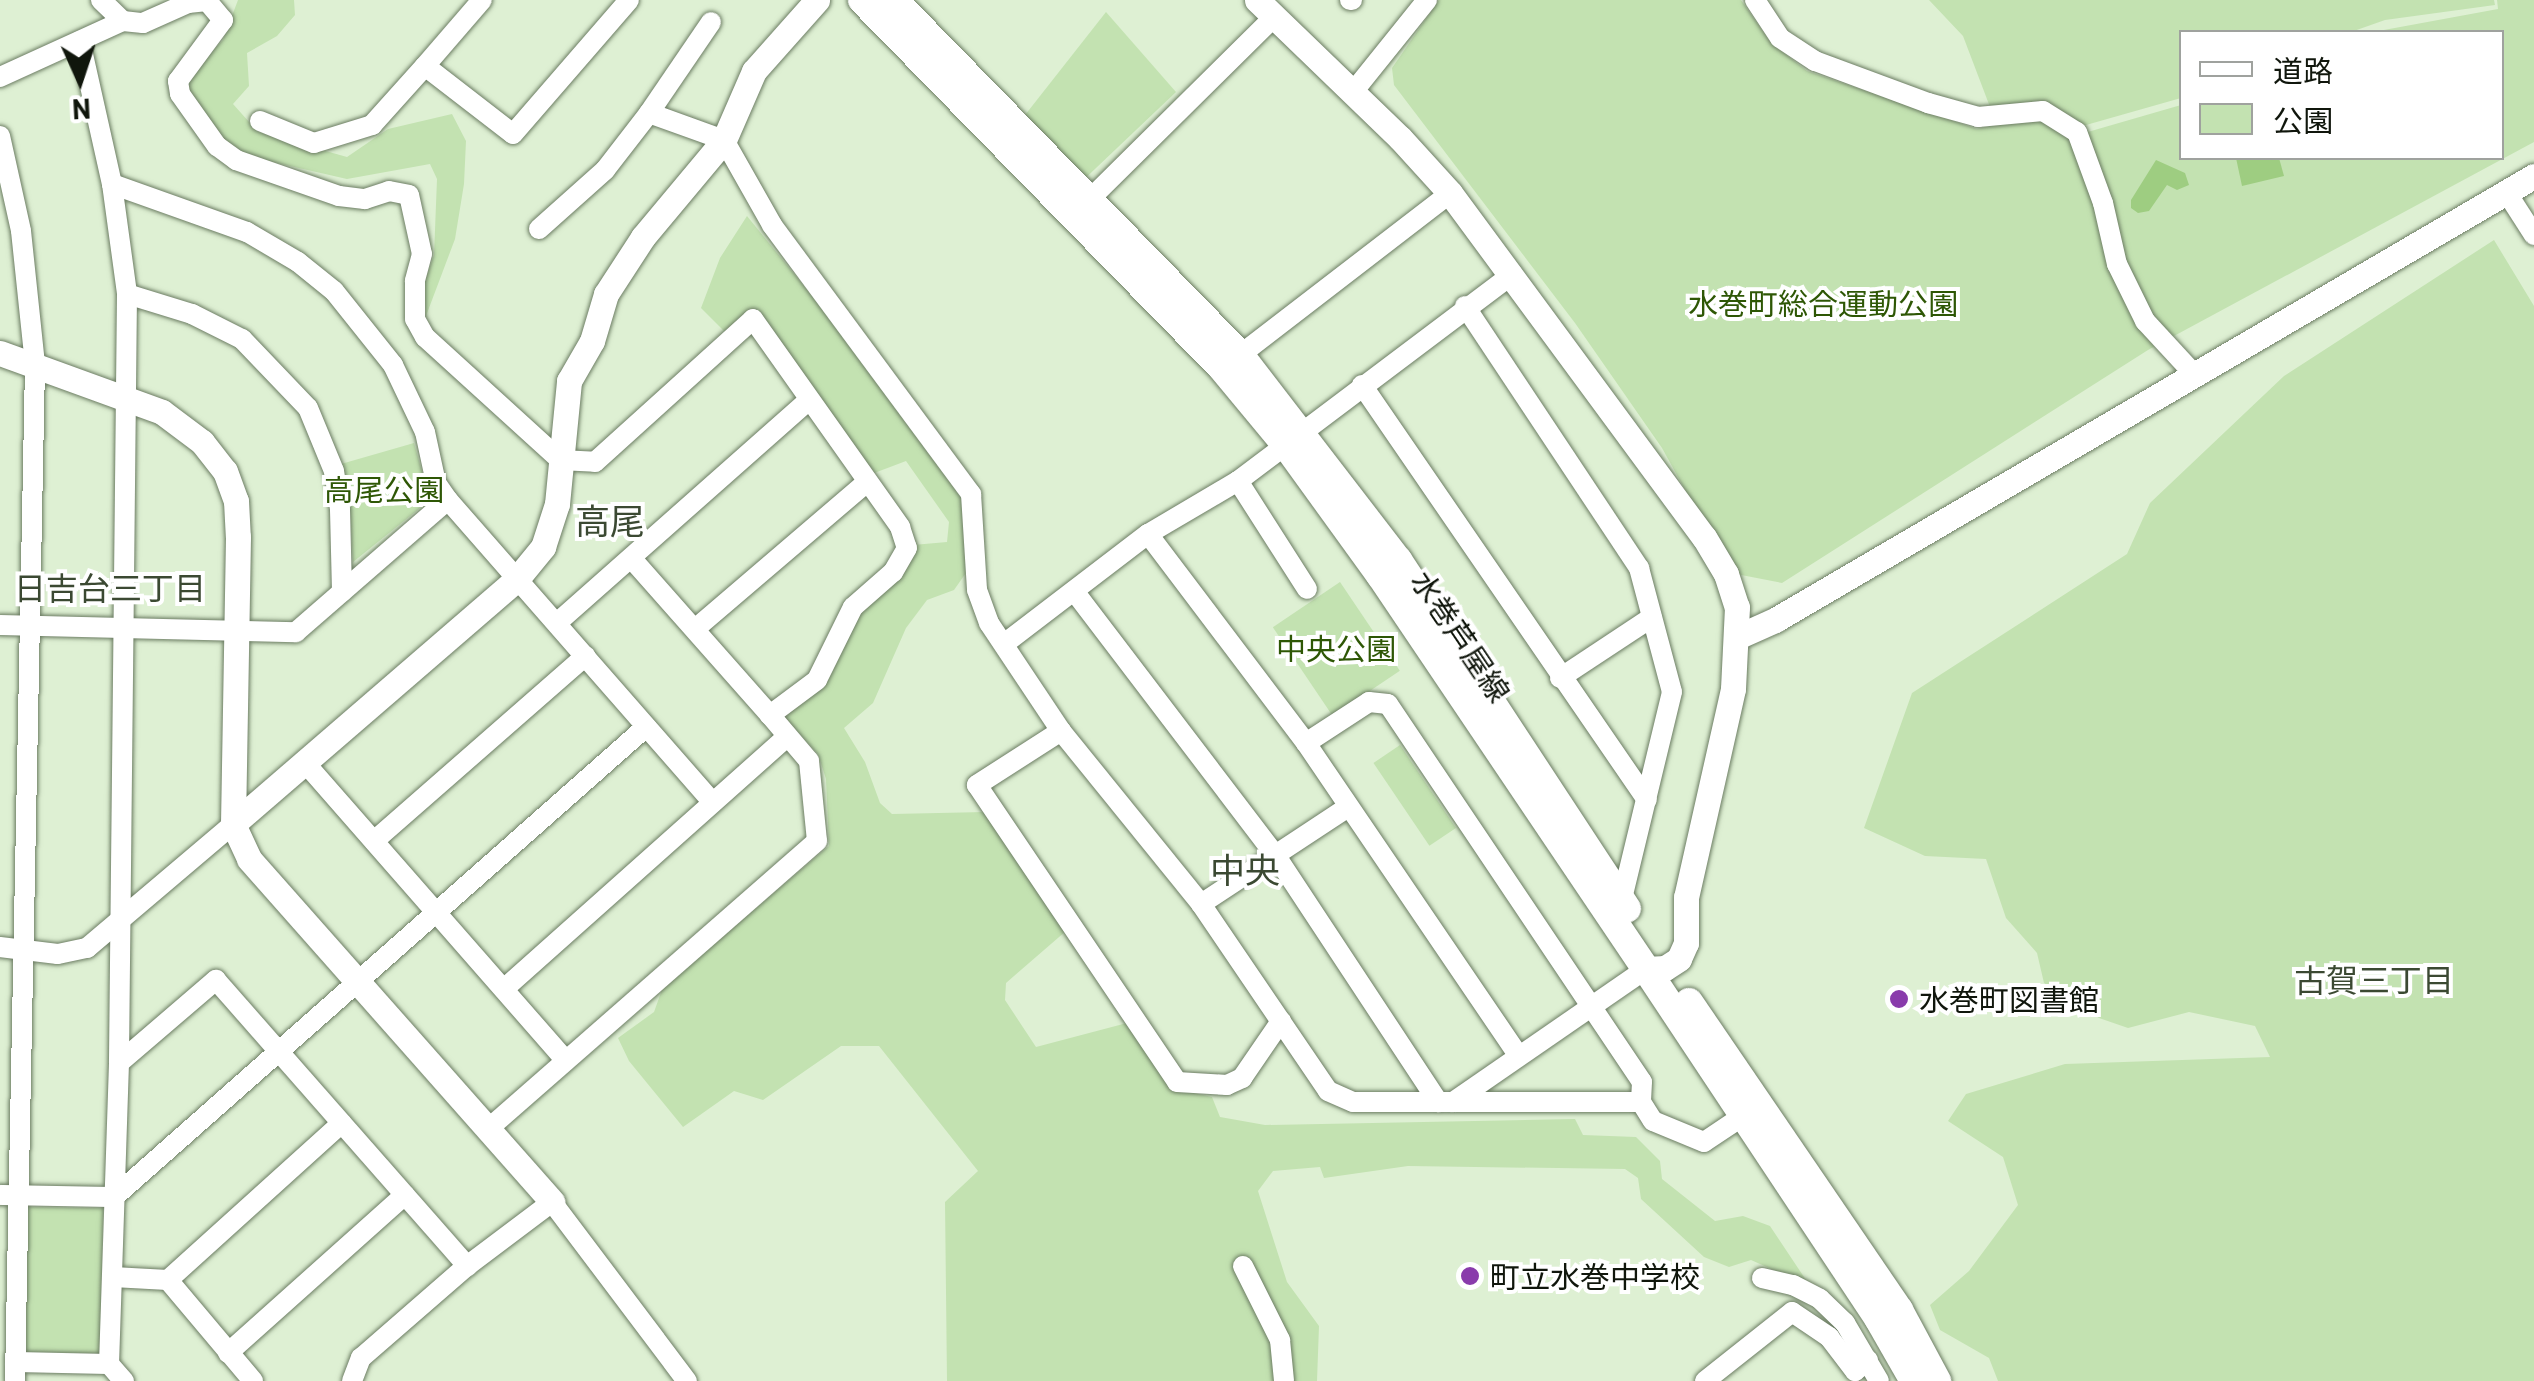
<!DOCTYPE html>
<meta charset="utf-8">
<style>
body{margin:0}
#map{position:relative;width:2534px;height:1381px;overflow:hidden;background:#def0d3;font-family:Barlow,"Noto Sans JP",sans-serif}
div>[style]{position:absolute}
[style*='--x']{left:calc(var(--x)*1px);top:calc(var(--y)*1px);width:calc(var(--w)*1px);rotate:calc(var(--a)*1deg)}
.green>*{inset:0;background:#c3e2b1;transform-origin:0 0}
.water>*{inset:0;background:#9ecd81}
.roads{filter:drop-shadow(0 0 2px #6b7c62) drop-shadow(0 0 2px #6b7c62)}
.minor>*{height:20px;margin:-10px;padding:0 10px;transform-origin:10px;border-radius:10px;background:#fff}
.tertiary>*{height:25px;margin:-12.5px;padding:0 12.5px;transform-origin:12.5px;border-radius:12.5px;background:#fff}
.secondary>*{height:28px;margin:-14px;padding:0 14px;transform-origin:14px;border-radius:14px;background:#fff}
.dots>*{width:28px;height:28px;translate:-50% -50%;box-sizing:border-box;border:5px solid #fff;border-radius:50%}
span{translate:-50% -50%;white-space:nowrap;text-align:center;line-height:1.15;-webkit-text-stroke:8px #fff;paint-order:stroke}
.park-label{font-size:30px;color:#2e5705}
.street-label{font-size:30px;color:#10160c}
.poi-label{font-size:30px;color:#10160c}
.left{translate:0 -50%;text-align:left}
.neighbourhood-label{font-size:32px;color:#3b4932}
.quarter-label{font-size:35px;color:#3b4932}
.legend{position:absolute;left:2179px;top:30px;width:325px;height:130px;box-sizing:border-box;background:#fff;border:2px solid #9fa29e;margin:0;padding:12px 18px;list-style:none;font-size:30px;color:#10160c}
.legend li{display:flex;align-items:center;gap:20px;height:50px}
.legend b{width:50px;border:2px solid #9fa29e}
.north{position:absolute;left:30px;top:30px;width:100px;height:100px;-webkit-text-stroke:8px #fff;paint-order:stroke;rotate:177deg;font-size:28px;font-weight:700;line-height:40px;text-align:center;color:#10160c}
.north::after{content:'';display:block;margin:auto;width:35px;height:45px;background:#10160c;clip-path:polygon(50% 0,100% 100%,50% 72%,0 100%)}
</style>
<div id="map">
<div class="green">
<i style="clip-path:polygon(238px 0,294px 0,295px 15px,277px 36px,247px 53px,249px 86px,233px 104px,258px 132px,347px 157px,388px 129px,452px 114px,466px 141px,464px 184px,455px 239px,426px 316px,424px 284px,434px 255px,437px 179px,430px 164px,347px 179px,238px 154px,222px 140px,186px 88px,188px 77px,223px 40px)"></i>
<i style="clip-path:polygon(1439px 0,1741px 0,1771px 43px,1807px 71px,1977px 129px,2010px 121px,2043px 122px,2067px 138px,2181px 105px,2182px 158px,2502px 158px,2502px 32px,2373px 32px,2498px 9px,2497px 0,2534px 0,2534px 142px,2148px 350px,1782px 583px,1731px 573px,1662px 448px,1575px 323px,1394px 85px,1392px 68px)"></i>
<i style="clip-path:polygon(1929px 0,2494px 0,2495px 5px,2385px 20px,2351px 32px,2182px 32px,2181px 98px,2079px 127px,1990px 107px,1963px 36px)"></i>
<i style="clip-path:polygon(1106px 12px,1176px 92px,1076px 187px,1018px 124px)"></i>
<i style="clip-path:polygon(747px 216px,941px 455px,967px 498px,968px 570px,954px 590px,927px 600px,906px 628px,873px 703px,844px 728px,865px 762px,880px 803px,892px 814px,985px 812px,1066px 931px,1006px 983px,1005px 1000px,1036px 1047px,1127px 1023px,1172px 1088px,1212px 1097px,1220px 1117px,1265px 1125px,1575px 1119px,1583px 1135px,1636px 1137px,1660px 1161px,1662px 1179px,1715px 1221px,1743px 1216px,1770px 1226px,1810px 1286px,1751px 1260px,1729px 1267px,1704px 1257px,1641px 1199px,1638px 1178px,1625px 1169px,1408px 1166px,1324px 1178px,1320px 1167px,1273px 1171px,1258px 1191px,1287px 1282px,1319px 1326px,1317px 1381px,947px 1381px,945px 1202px,978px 1171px,879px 1046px,841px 1046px,763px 1100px,734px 1091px,683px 1127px,629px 1061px,618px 1038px,654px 1012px,663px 987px,829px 846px,826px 779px,818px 754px,785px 718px,835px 666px,858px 610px,913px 545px,947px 542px,949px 522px,906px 461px,869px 475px,758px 309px,726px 333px,701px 308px,720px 258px)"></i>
<i style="clip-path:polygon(2494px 240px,2534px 306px,2534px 1381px,1998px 1381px,1989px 1358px,1940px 1330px,1930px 1305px,1969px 1271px,2018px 1205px,2003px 1157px,1948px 1121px,1966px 1094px,2065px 1064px,2270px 1057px,2255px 1026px,2189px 1012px,2128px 1028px,2099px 1018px,2044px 983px,2037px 953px,2006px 918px,1986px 859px,1925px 856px,1864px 828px,1912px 693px,2127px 554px,2150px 503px,2284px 376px)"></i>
<i style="clip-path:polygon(414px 443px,430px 500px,353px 562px,350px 508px,341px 464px)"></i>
<i style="left:1340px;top:582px;width:107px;height:81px;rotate:56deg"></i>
<i style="left:1400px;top:745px;width:100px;height:32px;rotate:56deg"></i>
<i style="left:26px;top:1207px;width:77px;height:145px;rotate:1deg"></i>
</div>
<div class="water">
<i style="clip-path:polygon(2236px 158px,2279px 158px,2284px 176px,2242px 186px)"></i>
<i style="clip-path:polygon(2156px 160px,2185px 173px,2189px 185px,2177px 190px,2167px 185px,2149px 211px,2138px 213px,2131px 208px,2131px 200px)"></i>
</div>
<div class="roads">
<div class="minor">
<i style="--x:101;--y:0;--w:30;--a:44"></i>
<i style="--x:1350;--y:0;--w:2;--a:0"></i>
<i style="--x:1755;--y:0;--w:45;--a:56.7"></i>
<i style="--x:1780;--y:38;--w:42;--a:33.3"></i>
<i style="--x:1815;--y:61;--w:121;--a:20.4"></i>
<i style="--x:1928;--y:103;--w:52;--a:15.6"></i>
<i style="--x:1978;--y:117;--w:65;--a:-5.3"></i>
<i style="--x:2043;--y:111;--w:40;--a:32"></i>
<i style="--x:2077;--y:132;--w:76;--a:69.9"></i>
<i style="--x:2103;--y:203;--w:63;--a:77.1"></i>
<i style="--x:2117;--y:264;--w:64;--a:63.8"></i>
<i style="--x:2145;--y:321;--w:69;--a:47.3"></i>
<i style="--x:80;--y:41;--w:147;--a:77.4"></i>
<i style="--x:112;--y:184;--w:111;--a:82.2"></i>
<i style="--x:127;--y:294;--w:769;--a:90.6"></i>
<i style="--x:119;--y:1063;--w:301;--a:91.9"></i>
<i style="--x:109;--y:1364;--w:23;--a:49"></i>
<i style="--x:425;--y:66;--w:87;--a:-49.2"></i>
<i style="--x:0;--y:77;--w:135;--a:-24.5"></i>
<i style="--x:123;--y:21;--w:20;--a:6"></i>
<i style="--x:143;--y:23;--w:49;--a:-24"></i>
<i style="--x:188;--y:3;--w:19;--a:-6"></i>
<i style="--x:207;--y:1;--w:25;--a:50"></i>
<i style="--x:223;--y:20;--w:76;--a:126.4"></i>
<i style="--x:178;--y:81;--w:13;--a:81"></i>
<i style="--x:180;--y:94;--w:64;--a:54.6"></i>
<i style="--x:217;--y:146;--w:24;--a:36"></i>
<i style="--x:236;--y:160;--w:109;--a:19.3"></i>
<i style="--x:339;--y:196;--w:26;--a:7"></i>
<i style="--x:365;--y:199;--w:25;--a:-18"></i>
<i style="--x:389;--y:191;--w:20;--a:11"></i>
<i style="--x:409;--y:195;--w:60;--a:77.6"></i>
<i style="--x:422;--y:254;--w:28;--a:105"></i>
<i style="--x:415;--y:281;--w:38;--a:90"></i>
<i style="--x:415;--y:319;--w:21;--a:61"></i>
<i style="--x:425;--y:337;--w:183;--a:42.3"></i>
<i style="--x:560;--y:460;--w:35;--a:3"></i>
<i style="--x:595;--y:462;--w:213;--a:-42.1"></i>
<i style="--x:753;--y:319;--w:255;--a:54.7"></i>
<i style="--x:900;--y:527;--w:22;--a:72"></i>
<i style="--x:907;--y:548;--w:28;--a:120"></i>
<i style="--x:893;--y:572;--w:53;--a:138.8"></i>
<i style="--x:853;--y:607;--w:81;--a:116.3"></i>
<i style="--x:817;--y:680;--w:59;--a:143.3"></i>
<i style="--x:770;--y:715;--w:60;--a:49.7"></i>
<i style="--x:809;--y:761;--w:80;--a:84.3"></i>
<i style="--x:817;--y:841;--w:437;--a:138.8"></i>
<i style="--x:1353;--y:92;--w:118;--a:-51.2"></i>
<i style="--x:649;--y:113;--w:110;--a:-55.7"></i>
<i style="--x:260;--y:121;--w:58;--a:22.2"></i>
<i style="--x:314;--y:143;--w:61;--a:-17.2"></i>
<i style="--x:372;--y:125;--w:79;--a:-48.1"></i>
<i style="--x:425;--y:66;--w:111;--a:37.7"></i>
<i style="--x:513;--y:134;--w:177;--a:-49.1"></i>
<i style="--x:0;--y:136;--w:97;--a:77.5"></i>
<i style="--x:21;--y:231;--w:135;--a:84"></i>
<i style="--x:35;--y:365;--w:1016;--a:91.13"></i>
<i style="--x:112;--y:184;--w:143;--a:19.6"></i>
<i style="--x:247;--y:232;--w:59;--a:30.5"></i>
<i style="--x:298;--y:262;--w:46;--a:38.9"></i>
<i style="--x:334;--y:291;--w:95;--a:51.4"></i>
<i style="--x:393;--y:365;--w:74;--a:64.5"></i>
<i style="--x:425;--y:432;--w:52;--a:77.8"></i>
<i style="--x:436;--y:483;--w:21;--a:55"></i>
<i style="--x:448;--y:500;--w:401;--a:48.8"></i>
<i style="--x:2507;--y:193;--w:50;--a:57.3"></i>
<i style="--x:1089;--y:200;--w:260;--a:-44.7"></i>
<i style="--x:539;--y:229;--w:89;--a:-41.8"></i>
<i style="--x:605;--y:170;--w:72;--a:-52.3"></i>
<i style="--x:649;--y:113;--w:80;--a:19.8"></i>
<i style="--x:724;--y:140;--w:98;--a:60.5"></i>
<i style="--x:772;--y:225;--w:335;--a:53.5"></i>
<i style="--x:971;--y:494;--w:96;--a:86.4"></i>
<i style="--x:977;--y:590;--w:35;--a:70"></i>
<i style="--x:989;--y:623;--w:130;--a:56.3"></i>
<i style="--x:1061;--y:731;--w:223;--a:51"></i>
<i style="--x:1201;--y:904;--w:226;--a:55.8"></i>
<i style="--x:1328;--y:1091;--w:27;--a:24"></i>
<i style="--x:1353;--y:1102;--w:100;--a:0"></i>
<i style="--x:1453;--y:1102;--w:234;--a:-34.6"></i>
<i style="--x:127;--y:294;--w:68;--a:17.1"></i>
<i style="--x:192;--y:314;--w:56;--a:26.6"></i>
<i style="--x:242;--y:339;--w:95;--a:46.3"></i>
<i style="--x:308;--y:408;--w:68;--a:67.6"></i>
<i style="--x:334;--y:471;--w:39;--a:81"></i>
<i style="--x:340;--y:510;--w:82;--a:88.6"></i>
<i style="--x:1465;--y:306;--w:315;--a:56.4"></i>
<i style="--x:1639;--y:568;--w:128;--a:75.1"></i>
<i style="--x:1672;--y:692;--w:213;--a:103.6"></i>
<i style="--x:1240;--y:355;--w:265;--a:-37.6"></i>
<i style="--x:1362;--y:385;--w:503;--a:55.52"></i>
<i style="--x:1238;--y:481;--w:128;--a:57.4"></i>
<i style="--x:1148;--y:534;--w:262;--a:52.9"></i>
<i style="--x:1306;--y:743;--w:376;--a:55.8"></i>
<i style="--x:632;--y:559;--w:208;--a:48.5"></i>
<i style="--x:1074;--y:591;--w:333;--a:52.7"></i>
<i style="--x:1276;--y:856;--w:295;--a:56.6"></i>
<i style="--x:558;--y:622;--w:335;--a:-41.5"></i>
<i style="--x:0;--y:625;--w:296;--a:1.4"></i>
<i style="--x:296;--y:632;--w:201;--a:-41"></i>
<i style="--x:695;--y:629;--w:226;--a:-40.5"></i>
<i style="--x:1004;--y:644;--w:181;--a:-37.4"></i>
<i style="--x:1148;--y:534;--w:104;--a:-30.5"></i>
<i style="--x:1238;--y:481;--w:344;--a:-37"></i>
<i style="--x:1560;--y:678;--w:110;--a:-33.5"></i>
<i style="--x:1061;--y:731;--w:100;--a:147.3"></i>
<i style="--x:977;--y:785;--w:358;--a:56"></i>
<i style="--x:1177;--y:1082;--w:50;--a:3.4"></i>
<i style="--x:1227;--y:1085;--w:17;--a:-25"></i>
<i style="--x:1242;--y:1078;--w:69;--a:-55.6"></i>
<i style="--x:1306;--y:743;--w:75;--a:-33.1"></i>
<i style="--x:1369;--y:702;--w:19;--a:6"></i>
<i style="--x:1388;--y:704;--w:455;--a:56.1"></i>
<i style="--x:1642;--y:1082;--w:20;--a:93"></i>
<i style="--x:1641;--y:1102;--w:22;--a:58"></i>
<i style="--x:1653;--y:1121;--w:55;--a:22.4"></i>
<i style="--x:1704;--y:1142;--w:47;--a:-33.7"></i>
<i style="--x:307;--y:765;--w:392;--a:48.8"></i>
<i style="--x:374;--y:841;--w:281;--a:-41.2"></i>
<i style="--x:1201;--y:904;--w:176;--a:-33.4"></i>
<i style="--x:0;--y:947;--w:58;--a:6.9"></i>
<i style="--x:58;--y:954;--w:30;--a:-12"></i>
<i style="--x:87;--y:948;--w:192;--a:-40.3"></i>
<i style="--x:505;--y:988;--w:378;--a:-41.7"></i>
<i style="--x:119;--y:1063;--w:128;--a:-40.6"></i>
<i style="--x:216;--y:980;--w:381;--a:48.7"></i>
<i style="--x:1453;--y:1102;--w:188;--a:0"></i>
<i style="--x:0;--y:1195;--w:114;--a:1"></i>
<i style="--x:114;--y:1197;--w:710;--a:-41.46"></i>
<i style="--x:1243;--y:1266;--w:83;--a:63.4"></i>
<i style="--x:1280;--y:1340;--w:41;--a:84.4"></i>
<i style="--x:113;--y:1277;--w:55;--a:3.1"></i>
<i style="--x:168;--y:1280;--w:234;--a:-42.1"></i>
<i style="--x:1762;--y:1278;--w:32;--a:13"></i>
<i style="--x:1793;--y:1285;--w:30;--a:27"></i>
<i style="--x:1820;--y:1299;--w:35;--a:44"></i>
<i style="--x:1845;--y:1323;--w:67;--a:59.6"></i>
<i style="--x:168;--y:1280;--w:132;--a:49.9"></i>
<i style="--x:228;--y:1353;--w:237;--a:-41.8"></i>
<i style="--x:15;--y:1362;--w:94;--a:1.2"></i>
<i style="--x:352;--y:1381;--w:25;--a:-69"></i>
<i style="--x:361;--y:1358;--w:140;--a:-41"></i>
<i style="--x:467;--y:1266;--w:106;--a:-37"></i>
<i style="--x:552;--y:1202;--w:224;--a:53"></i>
<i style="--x:1705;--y:1381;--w:111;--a:-38.4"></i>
<i style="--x:1792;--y:1312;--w:45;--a:34"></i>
<i style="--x:1829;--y:1337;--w:43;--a:52.6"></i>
<i style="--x:1855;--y:1371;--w:17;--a:-40"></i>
</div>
<div class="tertiary">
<i style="--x:1257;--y:0;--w:199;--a:44"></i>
<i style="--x:1400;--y:138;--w:74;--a:47.7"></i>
<i style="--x:1450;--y:193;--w:428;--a:53.6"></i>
<i style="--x:1704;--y:537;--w:43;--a:59.3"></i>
<i style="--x:1726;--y:574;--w:35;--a:72"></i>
<i style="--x:1737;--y:607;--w:82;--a:92.8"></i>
<i style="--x:1733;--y:689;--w:213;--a:102.7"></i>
<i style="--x:1686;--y:897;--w:46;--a:90"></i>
<i style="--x:1686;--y:943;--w:17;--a:114"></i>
<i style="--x:1679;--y:959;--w:17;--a:147"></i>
<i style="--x:1665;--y:968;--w:19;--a:177"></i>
<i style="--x:0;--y:353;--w:172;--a:20"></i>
<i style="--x:162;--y:412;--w:50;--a:36.9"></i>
<i style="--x:202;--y:442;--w:37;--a:52"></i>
<i style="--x:225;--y:471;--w:32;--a:70"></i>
<i style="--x:236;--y:501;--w:36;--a:87"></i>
<i style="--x:238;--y:537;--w:287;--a:91"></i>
<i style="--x:233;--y:824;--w:38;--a:65"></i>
<i style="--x:249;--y:859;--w:458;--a:48.5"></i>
<i style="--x:1737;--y:637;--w:42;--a:-24.1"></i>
<i style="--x:1775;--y:620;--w:879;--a:-30.33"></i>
<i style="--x:233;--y:824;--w:374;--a:-40.8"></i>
<i style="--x:516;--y:580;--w:43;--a:-50.7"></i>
<i style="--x:543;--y:547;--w:45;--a:-72"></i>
<i style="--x:557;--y:504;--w:124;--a:-84.4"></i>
<i style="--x:569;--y:381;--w:46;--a:-60.1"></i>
<i style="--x:592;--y:341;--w:49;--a:-73.4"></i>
<i style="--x:606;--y:294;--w:68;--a:-57"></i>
<i style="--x:643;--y:237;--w:126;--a:-50.1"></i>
<i style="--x:724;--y:140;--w:75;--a:-66.5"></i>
<i style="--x:754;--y:71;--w:95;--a:-48.4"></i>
</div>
<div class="secondary">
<i style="--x:862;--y:0;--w:515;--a:45.63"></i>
<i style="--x:1222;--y:368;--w:99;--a:50.3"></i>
<i style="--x:1285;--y:444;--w:162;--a:54.1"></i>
<i style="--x:1380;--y:575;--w:475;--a:56"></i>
<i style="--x:1646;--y:969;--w:421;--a:56.4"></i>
<i style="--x:1879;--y:1320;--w:70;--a:60.2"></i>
<i style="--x:894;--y:0;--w:496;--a:45.7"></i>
<i style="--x:1240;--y:355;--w:259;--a:52.4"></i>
<i style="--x:1398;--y:560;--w:417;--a:56.7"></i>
<i style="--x:1689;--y:1002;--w:373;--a:55.7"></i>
<i style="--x:1899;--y:1310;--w:81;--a:61.8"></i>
</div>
</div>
<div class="dots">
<i style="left:1899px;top:999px;background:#893bab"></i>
<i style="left:1470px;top:1276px;background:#893bab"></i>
</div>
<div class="park-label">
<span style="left:1823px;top:303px">水巻町総合運動公園</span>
<span style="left:384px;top:489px">高尾公園</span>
<span style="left:1336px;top:648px">中央公園</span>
</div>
<div class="street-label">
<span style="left:1461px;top:636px;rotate:56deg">水巻芦屋線</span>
</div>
<div class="poi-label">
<span class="left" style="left:1919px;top:999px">水巻町図書館</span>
<span class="left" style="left:1490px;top:1276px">町立水巻中学校</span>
</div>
<div class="neighbourhood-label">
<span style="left:110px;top:587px">日吉台三丁目</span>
<span style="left:2374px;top:979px">古賀三丁目</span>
</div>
<div class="quarter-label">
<span style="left:610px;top:520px">高尾</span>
<span style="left:1245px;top:869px">中央</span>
</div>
<ul class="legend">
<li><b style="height:12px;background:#fff"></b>道路</li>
<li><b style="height:28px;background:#c3e2b1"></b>公園</li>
</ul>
<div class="north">N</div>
</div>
